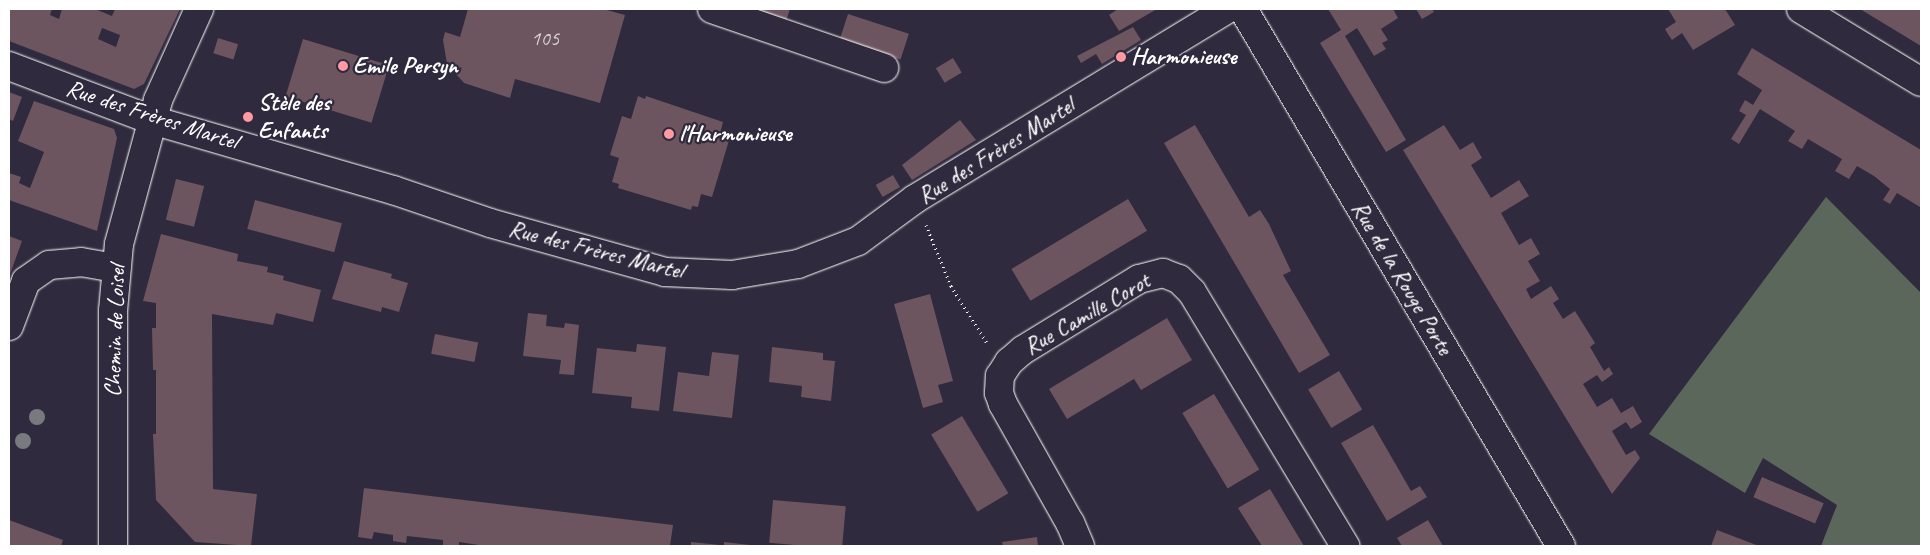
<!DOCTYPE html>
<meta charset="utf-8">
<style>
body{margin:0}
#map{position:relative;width:1930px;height:555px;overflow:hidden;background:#2f2a3d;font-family:Caveat,sans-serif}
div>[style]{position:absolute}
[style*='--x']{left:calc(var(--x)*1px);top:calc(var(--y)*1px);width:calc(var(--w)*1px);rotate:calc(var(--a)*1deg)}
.green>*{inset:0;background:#5c675b}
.building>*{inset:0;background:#6c555f;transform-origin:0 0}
.path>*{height:3px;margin-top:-1.5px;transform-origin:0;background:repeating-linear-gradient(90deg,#fff 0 1px,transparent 0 5px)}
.roads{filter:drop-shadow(0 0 1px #fff) drop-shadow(0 0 1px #fff)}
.street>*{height:28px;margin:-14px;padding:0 14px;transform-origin:14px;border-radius:14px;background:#2f2a3d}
.secondary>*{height:28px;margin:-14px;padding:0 14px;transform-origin:14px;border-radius:14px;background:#2f2a3d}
.trees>*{width:16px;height:16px;margin:-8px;border-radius:50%;background:#797a7f}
.dots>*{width:14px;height:14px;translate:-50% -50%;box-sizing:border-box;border:2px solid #2f2a3d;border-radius:50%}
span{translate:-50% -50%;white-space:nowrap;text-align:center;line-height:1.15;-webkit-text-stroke:4.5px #2f2a3d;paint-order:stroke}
.number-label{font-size:21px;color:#dad4d7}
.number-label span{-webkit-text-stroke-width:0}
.poi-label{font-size:24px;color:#fff;font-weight:700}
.left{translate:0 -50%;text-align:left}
.street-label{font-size:24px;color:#fff}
.frame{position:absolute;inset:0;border:10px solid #fff;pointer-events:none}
</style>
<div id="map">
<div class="green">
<i style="clip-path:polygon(1826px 197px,1921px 293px,1921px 546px,1821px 546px,1837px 505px,1763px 458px,1745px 493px,1649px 434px)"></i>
</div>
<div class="building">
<i style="clip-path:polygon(evenodd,9px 9px,52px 9px,50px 15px,59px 19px,62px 9px,95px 9px,112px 16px,115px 9px,180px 9px,144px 84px,134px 89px,9px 41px,9px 9px,102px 28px,120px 35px,116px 47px,98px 39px,102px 28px)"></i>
<i style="clip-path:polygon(468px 9px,603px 9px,625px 15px,600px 103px,515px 79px,510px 98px,464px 83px,447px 64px,443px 40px,445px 32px,460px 37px)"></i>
<i style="clip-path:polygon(751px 9px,790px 9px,786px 21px)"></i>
<i style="clip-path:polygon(1118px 9px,1157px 9px,1119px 31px,1109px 15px)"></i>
<i style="clip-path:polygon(1328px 9px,1393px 9px,1398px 18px,1381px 29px,1388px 40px,1382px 43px,1386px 49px,1374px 56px,1357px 28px,1345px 36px,1406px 140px,1386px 152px,1320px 43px,1341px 30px)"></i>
<i style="clip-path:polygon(1416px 9px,1432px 9px,1434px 12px,1422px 19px)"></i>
<i style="clip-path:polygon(1668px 9px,1725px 9px,1735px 25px,1693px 50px,1682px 33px,1672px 40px,1668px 34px,1665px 29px,1676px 22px)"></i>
<i style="clip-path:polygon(1860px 9px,1921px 9px,1921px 46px,1893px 29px)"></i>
<i style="left:848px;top:14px;width:64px;height:27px;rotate:18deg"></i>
<i style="clip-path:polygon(1133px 27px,1141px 40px,1102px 64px,1096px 54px,1081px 63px,1077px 56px)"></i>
<i style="left:218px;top:38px;width:21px;height:16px;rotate:17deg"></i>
<i style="left:303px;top:39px;width:90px;height:60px;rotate:17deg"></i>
<i style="clip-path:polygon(1752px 48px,1921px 150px,1920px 207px,1897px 193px,1890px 204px,1883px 200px,1890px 189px,1874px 176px,1857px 166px,1849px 179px,1835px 171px,1842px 159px,1808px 139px,1802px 149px,1788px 141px,1795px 131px,1760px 109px,1739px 144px,1731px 139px,1746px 115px,1739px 111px,1745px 100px,1753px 105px,1762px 90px,1737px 74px)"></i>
<i style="left:953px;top:58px;width:17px;height:20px;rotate:59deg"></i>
<i style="clip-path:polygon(9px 92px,22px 97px,13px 121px,9px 119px)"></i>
<i style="clip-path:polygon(638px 96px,645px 99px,646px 96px,723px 122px,720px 134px,730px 137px,712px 197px,701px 194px,698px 207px,692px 206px,691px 210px,618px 188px,619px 184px,612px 182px,619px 158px,610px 155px,622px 116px,631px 119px)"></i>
<i style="clip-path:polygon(34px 101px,114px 129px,117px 138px,97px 231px,9px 200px,9px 173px,21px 177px,19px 183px,30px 188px,44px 152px,18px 141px)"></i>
<i style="clip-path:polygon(960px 120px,976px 140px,912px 180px,902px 165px)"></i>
<i style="clip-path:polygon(1195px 125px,1249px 217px,1260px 210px,1269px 224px,1291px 271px,1283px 275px,1330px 355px,1299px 373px,1164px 143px)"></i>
<i style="clip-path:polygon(1444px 125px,1460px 150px,1473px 142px,1482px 158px,1471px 165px,1491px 198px,1519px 180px,1529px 196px,1501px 213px,1519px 245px,1531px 238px,1540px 254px,1528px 261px,1540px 281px,1526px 289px,1531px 299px,1551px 286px,1559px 299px,1553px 303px,1563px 319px,1575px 311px,1595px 343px,1590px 347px,1604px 371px,1609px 367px,1613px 374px,1602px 382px,1597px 375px,1583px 384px,1597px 407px,1612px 398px,1621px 413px,1633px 406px,1642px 422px,1631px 429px,1626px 422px,1612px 431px,1626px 455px,1635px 450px,1640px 458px,1612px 494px,1403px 150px)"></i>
<i style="left:893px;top:175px;width:14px;height:20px;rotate:60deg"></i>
<i style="left:176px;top:179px;width:29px;height:42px;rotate:14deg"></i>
<i style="left:1128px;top:199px;width:37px;height:136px;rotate:59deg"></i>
<i style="left:255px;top:200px;width:90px;height:30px;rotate:15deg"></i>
<i style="clip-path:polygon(161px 234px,238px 254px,237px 261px,268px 267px,267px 272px,284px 276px,283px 280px,321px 290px,313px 322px,276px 313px,273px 325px,212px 314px,213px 489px,257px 494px,251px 546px,195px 542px,156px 500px,153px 434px,156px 434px,156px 370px,153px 370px,152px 328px,156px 328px,156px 303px,143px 301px)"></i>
<i style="clip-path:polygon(9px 236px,22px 241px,9px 277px)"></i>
<i style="clip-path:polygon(344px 261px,392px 274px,391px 278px,408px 283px,399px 312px,382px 307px,381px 312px,332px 299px)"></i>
<i style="clip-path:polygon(930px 294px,953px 381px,938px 385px,943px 402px,923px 408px,894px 304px)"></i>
<i style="clip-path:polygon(528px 313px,547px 315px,546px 326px,564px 328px,565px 323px,579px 325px,574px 375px,559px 374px,561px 360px,523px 356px)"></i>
<i style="clip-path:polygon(1167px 318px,1192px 360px,1141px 390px,1134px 379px,1067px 419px,1049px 389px)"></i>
<i style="left:435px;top:334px;width:44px;height:20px;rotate:11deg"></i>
<i style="clip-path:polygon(637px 344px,666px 347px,659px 411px,631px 408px,632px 397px,592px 393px,597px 348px,636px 352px)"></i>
<i style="clip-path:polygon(772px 347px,823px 353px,823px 360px,835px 361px,831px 401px,801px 397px,802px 386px,769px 382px)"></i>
<i style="clip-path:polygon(712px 352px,739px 355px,732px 418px,673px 411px,678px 372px,709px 376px)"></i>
<i style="left:1339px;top:371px;width:45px;height:36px;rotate:59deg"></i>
<i style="left:1214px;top:394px;width:88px;height:37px;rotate:59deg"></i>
<i style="left:962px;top:416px;width:90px;height:36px;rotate:59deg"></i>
<i style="clip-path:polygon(1373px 425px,1411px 491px,1420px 486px,1427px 497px,1387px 521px,1341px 443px)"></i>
<i style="left:1762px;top:477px;width:67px;height:22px;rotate:23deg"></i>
<i style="clip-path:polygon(364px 488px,673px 525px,670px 546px,485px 546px,459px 542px,459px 546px,443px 546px,443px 540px,407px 536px,406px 543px,393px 541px,393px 535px,374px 532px,372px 539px,358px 537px)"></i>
<i style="clip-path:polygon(1270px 489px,1292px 526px,1304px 546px,1262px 546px,1238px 508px)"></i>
<i style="left:773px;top:500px;width:73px;height:43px;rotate:5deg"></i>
<i style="clip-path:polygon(9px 520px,63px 540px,61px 546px,9px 546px)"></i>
<i style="clip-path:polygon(1428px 520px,1443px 546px,1402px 546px,1397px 538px)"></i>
<i style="clip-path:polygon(1717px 530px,1759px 546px,1711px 546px)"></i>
<i style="clip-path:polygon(1037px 537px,1038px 546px,1003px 546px,1002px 542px)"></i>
<i style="clip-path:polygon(691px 542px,720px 545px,720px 546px,691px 546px)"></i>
<i style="clip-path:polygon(724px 542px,750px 545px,750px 546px,724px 546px)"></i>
</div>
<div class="path">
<i style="--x:926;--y:225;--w:66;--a:67.7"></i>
<i style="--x:951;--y:286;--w:67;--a:57.7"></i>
</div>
<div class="roads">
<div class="street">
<i style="--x:712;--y:9;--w:182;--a:18.9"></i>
<i style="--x:1243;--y:9;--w:624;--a:59.37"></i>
<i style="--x:1801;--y:9;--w:140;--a:31.3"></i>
<i style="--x:9;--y:66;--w:153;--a:20.7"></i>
<i style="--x:152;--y:120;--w:251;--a:16.2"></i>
<i style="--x:393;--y:190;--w:102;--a:18.8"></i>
<i style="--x:490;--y:223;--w:182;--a:15.6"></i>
<i style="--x:665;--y:272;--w:67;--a:2.6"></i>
<i style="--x:732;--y:275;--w:67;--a:-9.5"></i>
<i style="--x:798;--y:264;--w:64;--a:-21"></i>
<i style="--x:858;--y:241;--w:71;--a:-36.4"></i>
<i style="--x:915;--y:199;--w:365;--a:-31.3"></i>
<i style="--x:9;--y:326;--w:48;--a:-69.3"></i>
<i style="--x:26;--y:281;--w:28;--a:-35"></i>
<i style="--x:49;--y:265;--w:32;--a:-5"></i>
<i style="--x:81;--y:262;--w:36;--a:10"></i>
<i style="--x:1080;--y:546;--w:25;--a:-113"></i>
<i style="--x:1070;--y:523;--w:137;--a:-119.4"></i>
<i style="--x:1003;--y:404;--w:12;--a:-110"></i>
<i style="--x:999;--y:393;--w:17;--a:-87"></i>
<i style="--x:1000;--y:376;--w:17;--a:-57"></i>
<i style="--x:1009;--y:362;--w:18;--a:-41"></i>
<i style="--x:1023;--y:350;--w:136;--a:-31.5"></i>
<i style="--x:1139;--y:279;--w:25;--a:-14"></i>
<i style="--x:1163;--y:273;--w:17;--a:21"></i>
<i style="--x:1179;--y:279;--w:18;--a:45"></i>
<i style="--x:1192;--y:292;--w:297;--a:58.9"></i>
</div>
<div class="secondary">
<i style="--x:113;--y:546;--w:235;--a:-90"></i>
<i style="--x:113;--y:311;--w:67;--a:-84.9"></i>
<i style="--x:119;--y:244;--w:149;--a:-74.8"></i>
<i style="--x:158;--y:100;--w:100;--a:-65.7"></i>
</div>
</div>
<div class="trees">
<i style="left:37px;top:417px"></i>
<i style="left:23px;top:441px"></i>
</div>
<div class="dots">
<i style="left:1121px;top:57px;background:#ff9aa2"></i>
<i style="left:343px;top:66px;background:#ff9aa2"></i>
<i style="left:248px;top:117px;background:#ff9aa2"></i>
<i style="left:669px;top:134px;background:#ff9aa2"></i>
</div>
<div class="number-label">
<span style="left:545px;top:38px">105</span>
</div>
<div class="poi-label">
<span class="left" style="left:1131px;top:57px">Harmonieuse</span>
<span class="left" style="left:353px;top:66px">Emile Persyn</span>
<span class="left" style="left:258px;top:117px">Stèle des<br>Enfants</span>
<span class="left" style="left:679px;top:134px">l'Harmonieuse</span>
</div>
<div class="street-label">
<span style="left:152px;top:115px;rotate:18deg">Rue des Frères Martel</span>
<span style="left:996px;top:151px;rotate:-32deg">Rue des Frères Martel</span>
<span style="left:596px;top:250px;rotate:14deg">Rue des Frères Martel</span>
<span style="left:1402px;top:278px;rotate:59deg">Rue de la Rouge Porte</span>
<span style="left:1087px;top:314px;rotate:-30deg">Rue Camille Corot</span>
<span style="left:115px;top:331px;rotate:-88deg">Chemin de Loisel</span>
</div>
<div class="frame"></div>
</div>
